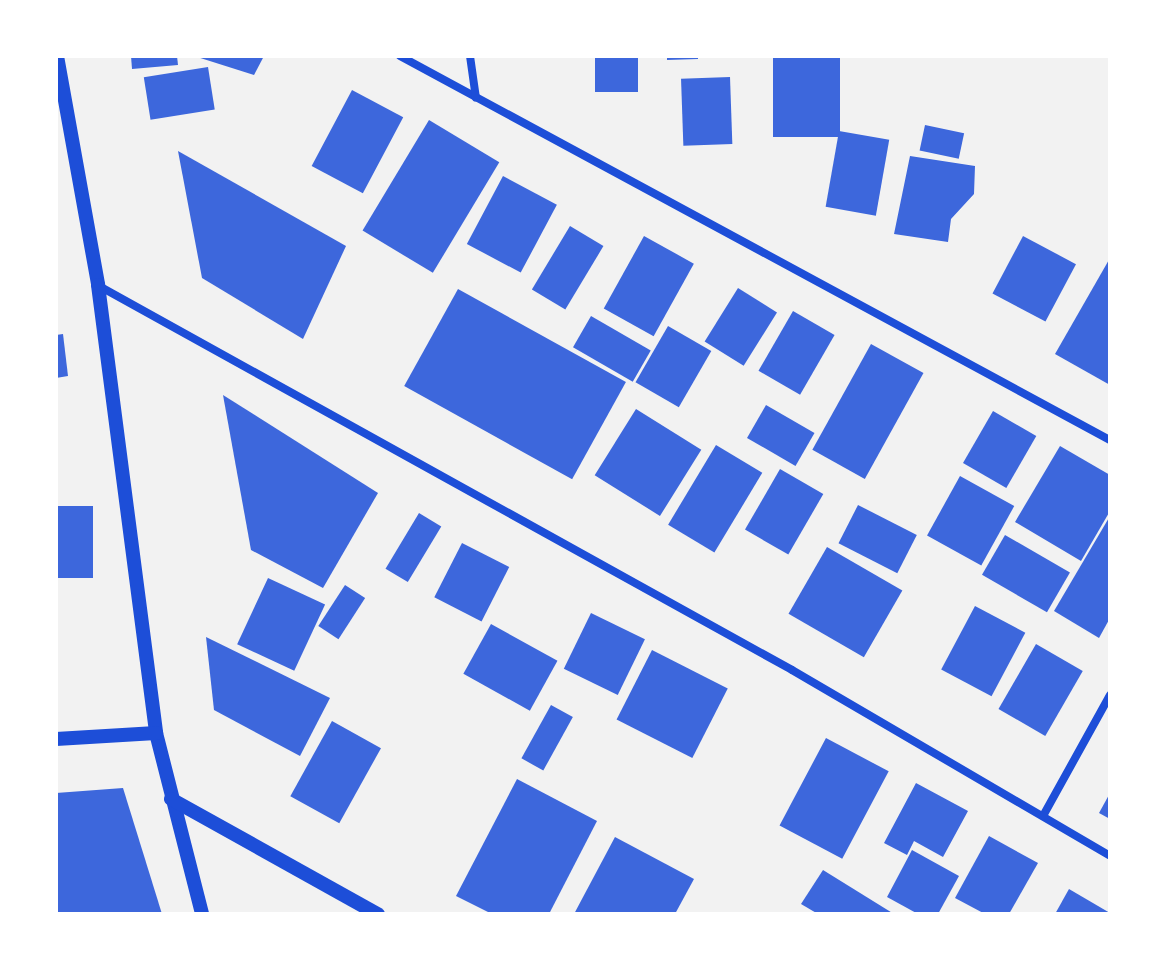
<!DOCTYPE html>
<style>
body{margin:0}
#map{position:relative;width:1166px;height:970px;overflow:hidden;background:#f2f2f2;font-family:"Alegreya Sans",sans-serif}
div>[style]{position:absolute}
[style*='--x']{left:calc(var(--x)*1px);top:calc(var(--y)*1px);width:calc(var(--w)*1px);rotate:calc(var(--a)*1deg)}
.building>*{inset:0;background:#3d67dc;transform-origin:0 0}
.minor>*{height:8px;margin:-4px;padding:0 4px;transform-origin:4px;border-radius:4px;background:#1d4ed8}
.tertiary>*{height:14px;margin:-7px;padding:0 7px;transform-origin:7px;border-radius:7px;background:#1d4ed8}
span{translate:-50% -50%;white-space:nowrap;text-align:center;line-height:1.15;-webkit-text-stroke:8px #fff;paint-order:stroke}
.frame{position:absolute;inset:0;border:58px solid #fff;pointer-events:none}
</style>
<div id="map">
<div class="building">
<i style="clip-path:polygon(131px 56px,177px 56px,178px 65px,132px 69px)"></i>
<i style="clip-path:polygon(194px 56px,264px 56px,254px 75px)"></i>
<i style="left:595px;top:56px;width:43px;height:36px"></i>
<i style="clip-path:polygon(667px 56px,698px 56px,698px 59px,667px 60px)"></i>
<i style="left:773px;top:56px;width:67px;height:81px"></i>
<i style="left:208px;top:67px;width:43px;height:65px;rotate:81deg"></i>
<i style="left:730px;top:77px;width:67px;height:49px;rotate:88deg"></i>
<i style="left:352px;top:90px;width:58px;height:86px;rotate:28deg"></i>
<i style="left:429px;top:120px;width:82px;height:129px;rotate:31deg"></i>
<i style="left:925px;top:125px;width:40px;height:26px;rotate:12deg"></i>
<i style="left:839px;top:131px;width:51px;height:77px;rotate:10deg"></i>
<i style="clip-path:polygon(178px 151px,346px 246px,303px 339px,202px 278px)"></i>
<i style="clip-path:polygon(910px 156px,975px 166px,974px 194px,951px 219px,948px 242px,894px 234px)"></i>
<i style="left:503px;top:176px;width:61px;height:77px;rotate:28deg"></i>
<i style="left:570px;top:226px;width:39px;height:74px;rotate:31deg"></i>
<i style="left:644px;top:236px;width:57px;height:83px;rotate:29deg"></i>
<i style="left:1023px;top:236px;width:60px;height:65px;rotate:28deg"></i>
<i style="clip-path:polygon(1110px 258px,1110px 385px,1055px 354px)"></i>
<i style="left:738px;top:288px;width:46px;height:63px;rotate:32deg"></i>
<i style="left:458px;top:289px;width:192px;height:111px;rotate:29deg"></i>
<i style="left:793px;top:311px;width:48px;height:69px;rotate:30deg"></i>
<i style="left:591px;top:316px;width:69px;height:36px;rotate:30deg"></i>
<i style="left:668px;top:326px;width:50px;height:65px;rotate:30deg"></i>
<i style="clip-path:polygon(63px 334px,68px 376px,56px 378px,56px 335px)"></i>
<i style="left:871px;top:344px;width:60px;height:121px;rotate:29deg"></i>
<i style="clip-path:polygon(223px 395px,378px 493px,323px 588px,251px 550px)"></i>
<i style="left:766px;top:405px;width:56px;height:38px;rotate:30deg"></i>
<i style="left:636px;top:409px;width:77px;height:78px;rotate:32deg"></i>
<i style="left:993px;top:411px;width:50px;height:60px;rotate:30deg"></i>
<i style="left:716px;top:445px;width:54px;height:93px;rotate:31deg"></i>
<i style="clip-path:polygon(1060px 446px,1110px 475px,1110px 511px,1081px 561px,1015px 522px)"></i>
<i style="left:780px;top:469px;width:50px;height:70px;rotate:30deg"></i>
<i style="left:960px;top:476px;width:62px;height:68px;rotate:29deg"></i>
<i style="left:858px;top:505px;width:66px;height:43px;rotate:27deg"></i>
<i style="left:56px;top:506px;width:37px;height:72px"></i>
<i style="left:419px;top:513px;width:26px;height:65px;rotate:31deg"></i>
<i style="clip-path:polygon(1110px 516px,1110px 618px,1099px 638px,1054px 611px)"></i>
<i style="left:1005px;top:535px;width:75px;height:46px;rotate:30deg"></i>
<i style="left:462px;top:543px;width:53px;height:61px;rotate:27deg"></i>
<i style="left:827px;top:547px;width:87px;height:77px;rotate:30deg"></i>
<i style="left:268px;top:578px;width:63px;height:73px;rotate:25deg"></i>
<i style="left:345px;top:585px;width:24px;height:49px;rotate:33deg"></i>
<i style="left:975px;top:606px;width:57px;height:72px;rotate:28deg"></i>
<i style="left:591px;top:613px;width:60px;height:62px;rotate:26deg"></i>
<i style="left:491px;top:624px;width:76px;height:57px;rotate:29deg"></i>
<i style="clip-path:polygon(206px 637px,330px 698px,300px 756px,214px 710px)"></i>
<i style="left:1036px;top:644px;width:54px;height:75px;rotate:30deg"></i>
<i style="left:652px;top:650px;width:85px;height:78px;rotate:27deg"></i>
<i style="left:551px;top:705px;width:25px;height:61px;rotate:29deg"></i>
<i style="left:332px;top:721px;width:56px;height:86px;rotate:29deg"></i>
<i style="left:826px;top:738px;width:71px;height:99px;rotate:28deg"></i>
<i style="clip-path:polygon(517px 779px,597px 821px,549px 914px,492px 914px,456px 896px)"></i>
<i style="clip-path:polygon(916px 783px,968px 811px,943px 857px,914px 841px,907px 855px,884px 843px)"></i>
<i style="clip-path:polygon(123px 788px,162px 914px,56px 913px,56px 793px)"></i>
<i style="clip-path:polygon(1110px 793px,1110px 819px,1099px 813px)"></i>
<i style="clip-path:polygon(989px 836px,1038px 863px,1009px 914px,985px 914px,955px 898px)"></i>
<i style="clip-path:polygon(615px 837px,694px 879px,675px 914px,574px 914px)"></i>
<i style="clip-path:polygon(912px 850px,959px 876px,938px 914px,918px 914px,887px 897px)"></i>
<i style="clip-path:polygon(823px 870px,894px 914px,818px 914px,801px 904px)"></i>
<i style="clip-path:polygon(1069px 889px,1110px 913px,1110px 914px,1055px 914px)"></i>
</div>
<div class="minor">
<i style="--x:400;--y:56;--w:807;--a:28.41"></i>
<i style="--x:470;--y:56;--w:42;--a:81.9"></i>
<i style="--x:99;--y:286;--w:792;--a:28.99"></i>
<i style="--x:792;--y:670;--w:368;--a:30.3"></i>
<i style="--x:1043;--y:816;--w:138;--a:-61"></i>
</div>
<div class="tertiary">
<i style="--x:57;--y:56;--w:233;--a:79.8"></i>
<i style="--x:98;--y:285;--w:452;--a:82.6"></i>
<i style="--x:156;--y:733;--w:187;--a:75.7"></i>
<i style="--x:56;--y:739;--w:100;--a:-3.4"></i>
<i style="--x:171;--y:799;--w:237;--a:29.1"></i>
</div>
<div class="frame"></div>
</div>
